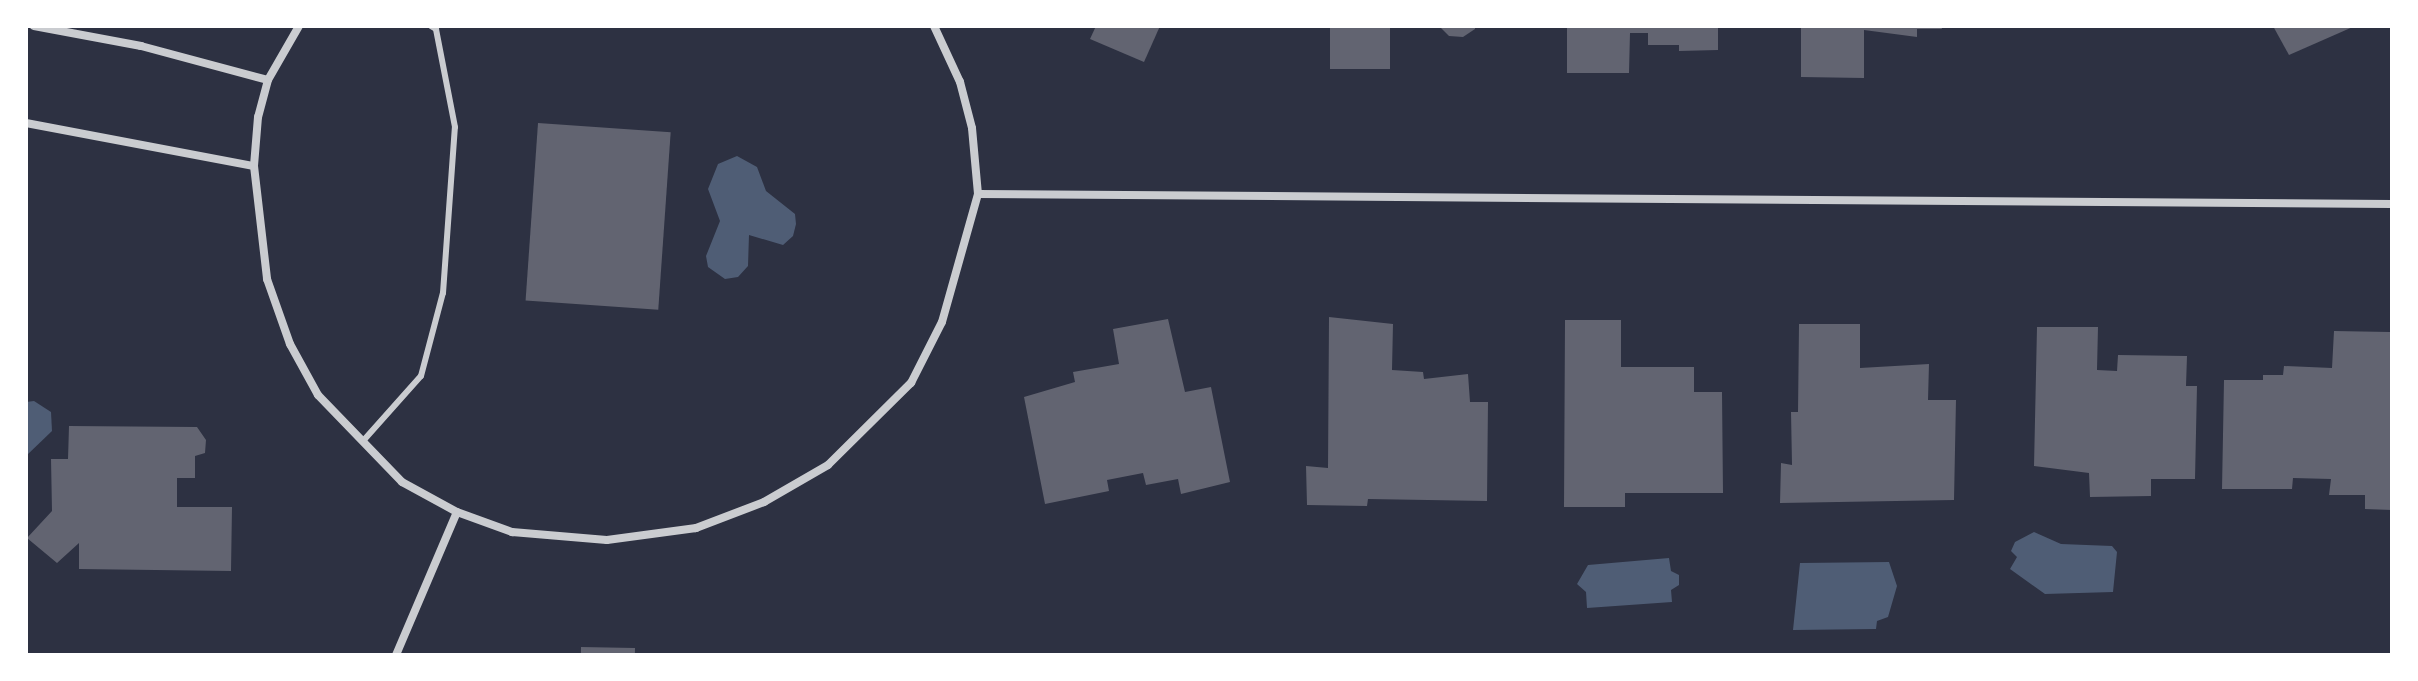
<!DOCTYPE html>
<style>
body{margin:0}
#map{position:relative;width:2418px;height:681px;overflow:hidden;background:#2d3142;font-family:Figtree,sans-serif}
div>[style]{position:absolute}
[style*='--x']{left:calc(var(--x)*1px);top:calc(var(--y)*1px);width:calc(var(--w)*1px);rotate:calc(var(--a)*1deg)}
.water>*{inset:0;background:#4f5d75}
.building>*{inset:0;background:#626471;transform-origin:0 0}
.service>*{height:6px;margin:-3px;padding:0 3px;transform-origin:3px;border-radius:3px;background:#caccd0}
.minor>*{height:8px;margin:-4px;padding:0 4px;transform-origin:4px;border-radius:4px;background:#caccd0}
span{translate:-50% -50%;white-space:nowrap;text-align:center;line-height:1.15;-webkit-text-stroke:8px #fff;paint-order:stroke}
.frame{position:absolute;inset:0;border:28px solid #fff;pointer-events:none}
</style>
<div id="map">
<div class="water">
<i style="clip-path:polygon(737px 156px,757px 167px,766px 191px,795px 214px,796px 224px,793px 236px,783px 245px,749px 235px,748px 266px,738px 277px,725px 279px,708px 267px,706px 256px,720px 221px,708px 189px,718px 164px)"></i>
<i style="clip-path:polygon(34px 401px,51px 412px,52px 431px,26px 456px,26px 402px)"></i>
<i style="clip-path:polygon(2034px 532px,2061px 544px,2112px 546px,2117px 552px,2113px 592px,2045px 594px,2010px 569px,2017px 557px,2011px 551px,2015px 542px)"></i>
<i style="clip-path:polygon(1669px 558px,1671px 571px,1679px 575px,1679px 585px,1671px 590px,1672px 602px,1587px 608px,1586px 592px,1577px 584px,1588px 565px)"></i>
<i style="clip-path:polygon(1889px 562px,1897px 586px,1888px 617px,1877px 621px,1876px 629px,1793px 630px,1800px 563px)"></i>
</div>
<div class="building">
<i style="clip-path:polygon(1096px 26px,1160px 26px,1144px 62px,1090px 39px)"></i>
<i style="left:1330px;top:26px;width:60px;height:43px"></i>
<i style="clip-path:polygon(1439px 26px,1475px 26px,1475px 29px,1463px 37px,1449px 36px)"></i>
<i style="clip-path:polygon(1567px 26px,1718px 26px,1718px 50px,1679px 51px,1679px 45px,1648px 45px,1648px 33px,1630px 33px,1629px 73px,1567px 73px)"></i>
<i style="clip-path:polygon(1801px 26px,1941px 26px,1942px 29px,1917px 29px,1917px 37px,1864px 30px,1864px 78px,1801px 77px)"></i>
<i style="clip-path:polygon(2273px 26px,2355px 26px,2289px 55px)"></i>
<i style="left:538px;top:123px;width:133px;height:178px;rotate:4deg"></i>
<i style="clip-path:polygon(1329px 317px,1393px 324px,1392px 370px,1423px 372px,1424px 379px,1468px 374px,1470px 402px,1488px 402px,1487px 501px,1368px 499px,1367px 506px,1307px 505px,1306px 466px,1328px 468px)"></i>
<i style="clip-path:polygon(1168px 319px,1185px 392px,1211px 387px,1230px 482px,1181px 494px,1178px 479px,1146px 485px,1143px 473px,1107px 480px,1109px 491px,1045px 504px,1024px 397px,1075px 382px,1073px 372px,1119px 364px,1113px 329px)"></i>
<i style="clip-path:polygon(1565px 320px,1621px 320px,1621px 367px,1694px 367px,1694px 392px,1722px 392px,1723px 493px,1625px 493px,1625px 507px,1564px 507px)"></i>
<i style="clip-path:polygon(1799px 324px,1860px 324px,1860px 368px,1929px 364px,1928px 400px,1956px 400px,1954px 500px,1780px 503px,1781px 463px,1792px 465px,1791px 412px,1798px 412px)"></i>
<i style="clip-path:polygon(2037px 327px,2098px 327px,2097px 370px,2117px 371px,2118px 355px,2187px 356px,2186px 386px,2197px 386px,2195px 479px,2151px 479px,2151px 496px,2090px 497px,2089px 473px,2034px 466px)"></i>
<i style="clip-path:polygon(2334px 331px,2390px 332px,2392px 510px,2365px 509px,2365px 495px,2329px 495px,2331px 479px,2293px 478px,2292px 489px,2222px 489px,2224px 380px,2263px 380px,2263px 375px,2283px 375px,2284px 366px,2332px 368px)"></i>
<i style="clip-path:polygon(69px 426px,197px 427px,206px 440px,205px 453px,195px 456px,195px 478px,177px 478px,177px 507px,232px 507px,231px 571px,79px 569px,79px 543px,57px 563px,27px 538px,52px 511px,51px 459px,68px 459px)"></i>
<i style="left:581px;top:647px;width:54px;height:8px;rotate:1deg"></i>
</div>
<div class="service">
<i style="--x:363;--y:441;--w:87;--a:-48.3"></i>
<i style="--x:421;--y:376;--w:86;--a:-75.2"></i>
<i style="--x:443;--y:293;--w:166;--a:-85.9"></i>
<i style="--x:455;--y:127;--w:100;--a:-101"></i>
<i style="--x:436;--y:29;--w:6;--a:-149"></i>
</div>
<div class="minor">
<i style="--x:34;--y:26;--w:109;--a:10.6"></i>
<i style="--x:141;--y:46;--w:131;--a:15"></i>
<i style="--x:299;--y:26;--w:62;--a:119.9"></i>
<i style="--x:268;--y:80;--w:38;--a:105"></i>
<i style="--x:258;--y:117;--w:49;--a:94.7"></i>
<i style="--x:254;--y:166;--w:114;--a:83.4"></i>
<i style="--x:267;--y:279;--w:69;--a:70.5"></i>
<i style="--x:290;--y:344;--w:58;--a:61.2"></i>
<i style="--x:318;--y:395;--w:121;--a:46"></i>
<i style="--x:402;--y:482;--w:63;--a:28.6"></i>
<i style="--x:457;--y:512;--w:59;--a:20"></i>
<i style="--x:512;--y:532;--w:95;--a:4.8"></i>
<i style="--x:607;--y:540;--w:90;--a:-7.7"></i>
<i style="--x:696;--y:528;--w:73;--a:-20.9"></i>
<i style="--x:764;--y:502;--w:74;--a:-30"></i>
<i style="--x:828;--y:465;--w:117;--a:-44.7"></i>
<i style="--x:911;--y:383;--w:68;--a:-63.1"></i>
<i style="--x:942;--y:322;--w:133;--a:-74.3"></i>
<i style="--x:978;--y:194;--w:66;--a:-95.2"></i>
<i style="--x:972;--y:128;--w:48;--a:-104.6"></i>
<i style="--x:960;--y:82;--w:62;--a:-114.9"></i>
<i style="--x:26;--y:123;--w:232;--a:10.7"></i>
<i style="--x:978;--y:194;--w:1414;--a:0.41"></i>
<i style="--x:396;--y:655;--w:155;--a:-66.9"></i>
</div>
<div class="frame"></div>
</div>
